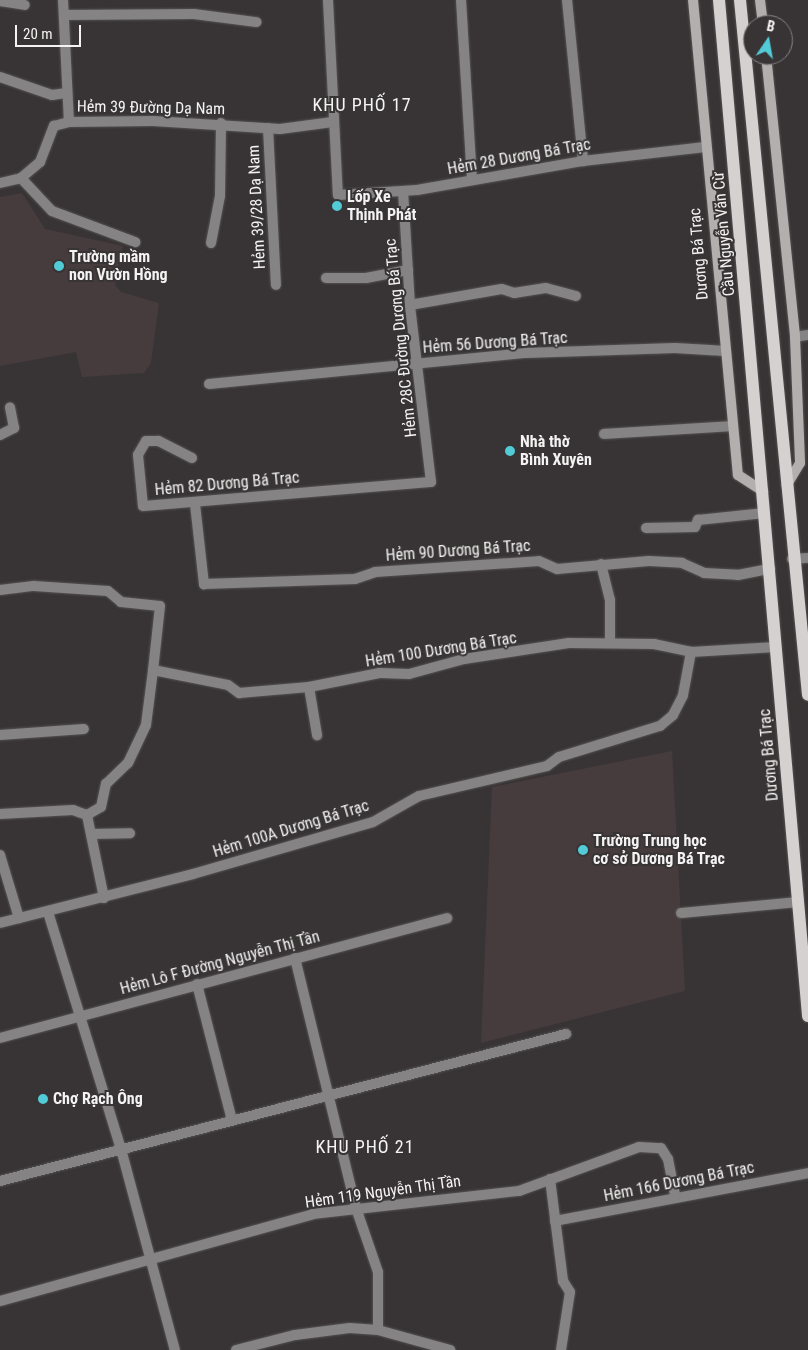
<!DOCTYPE html>
<meta charset="utf-8">
<style>
body{margin:0}
#map{position:relative;width:808px;height:1350px;overflow:hidden;background:#383435;font-family:"Roboto Condensed",sans-serif}
div>[style]{position:absolute}
[style*='--x']{left:calc(var(--x)*1px);top:calc(var(--y)*1px);width:calc(var(--w)*1px);rotate:calc(var(--a)*1deg)}
.built>*{inset:0;background:#463c3d}
.roads{filter:drop-shadow(0 0 1px #565253) drop-shadow(0 0 1px #565253)}
.lane>*{height:10px;margin:-5px;padding:0 5px;transform-origin:5px;border-radius:5px;background:#858383}
.street>*{height:10px;margin:-5px;padding:0 5px;transform-origin:5px;border-radius:5px;background:#858383}
.secondary>*{height:10px;margin:-5px;padding:0 5px;transform-origin:5px;border-radius:5px;background:#b2afae}
.primary>*{height:12px;margin:-6px;padding:0 6px;transform-origin:6px;border-radius:6px;background:#d4d1d0}
.dots>*{width:14px;height:14px;translate:-50% -50%;box-sizing:border-box;border:2px solid #383435;border-radius:50%}
span{translate:-50% -50%;white-space:nowrap;text-align:center;line-height:1.15;-webkit-text-stroke:4px #383435;paint-order:stroke}
.street-label{font-size:16px;color:#f4f2f2}
.poi-label{font-size:16px;color:#f4f2f2;font-weight:700}
.left{translate:0 -50%;text-align:left}
.neighbourhood-label{font-size:18px;color:#f4f2f2;letter-spacing:1px}
.north{position:absolute;left:743px;top:15px;width:50px;height:50px;box-sizing:border-box;background:#383435;border:1px solid #838081;border-radius:50%;rotate:12deg;font-size:14px;font-weight:700;line-height:20px;text-align:center;color:#f4f2f2}
.north::after{content:'';display:block;margin:auto;width:18px;height:22px;background:#52cbd7;clip-path:polygon(50% 0,100% 100%,50% 72%,0 100%)}
.scale{position:absolute;left:15px;top:25px;width:66px;height:22px;box-sizing:border-box;border:2px solid #f4f2f2;border-top:0;padding-left:6px;font-size:15px;line-height:18px;white-space:nowrap;color:#f4f2f2;-webkit-text-stroke:4px #383435;paint-order:stroke}
</style>
<div id="map">
<div class="built">
<i style="clip-path:polygon(22px 193px,45px 229px,123px 246px,115px 285px,121px 292px,159px 303px,151px 363px,144px 373px,82px 377px,76px 352px,0 366px,0 197px)"></i>
<i style="clip-path:polygon(672px 751px,685px 991px,481px 1043px,492px 787px)"></i>
</div>
<div class="roads">
<div class="lane">
<i style="--x:63;--y:0;--w:122;--a:87.2"></i>
<i style="--x:461;--y:0;--w:179;--a:86.5"></i>
<i style="--x:0;--y:1;--w:25;--a:9"></i>
<i style="--x:0;--y:77;--w:55;--a:19.1"></i>
<i style="--x:52;--y:95;--w:15;--a:-8"></i>
<i style="--x:338;--y:195;--w:79;--a:-3.6"></i>
<i style="--x:417;--y:190;--w:169;--a:-9.9"></i>
<i style="--x:583;--y:161;--w:123;--a:-6.5"></i>
<i style="--x:211;--y:243;--w:48;--a:-79.2"></i>
<i style="--x:220;--y:196;--w:73;--a:-89.2"></i>
<i style="--x:795;--y:337;--w:13;--a:-9"></i>
<i style="--x:209;--y:384;--w:319;--a:-5.6"></i>
<i style="--x:526;--y:353;--w:149;--a:-1.9"></i>
<i style="--x:675;--y:348;--w:50;--a:3.4"></i>
<i style="--x:604;--y:434;--w:129;--a:-3.5"></i>
<i style="--x:0;--y:435;--w:16;--a:-27"></i>
<i style="--x:14;--y:428;--w:21;--a:-101"></i>
<i style="--x:195;--y:504;--w:81;--a:83.6"></i>
<i style="--x:204;--y:584;--w:151;--a:-1.9"></i>
<i style="--x:355;--y:579;--w:21;--a:-19"></i>
<i style="--x:375;--y:572;--w:164;--a:-3.8"></i>
<i style="--x:539;--y:561;--w:20;--a:24"></i>
<i style="--x:557;--y:569;--w:92;--a:-5"></i>
<i style="--x:649;--y:561;--w:33;--a:3"></i>
<i style="--x:682;--y:563;--w:24;--a:24"></i>
<i style="--x:704;--y:573;--w:34;--a:3"></i>
<i style="--x:738;--y:575;--w:33;--a:-11"></i>
<i style="--x:646;--y:528;--w:49;--a:-1.2"></i>
<i style="--x:695;--y:527;--w:8;--a:-67"></i>
<i style="--x:698;--y:520;--w:67;--a:-6"></i>
<i style="--x:792;--y:559;--w:16;--a:-4"></i>
<i style="--x:601;--y:564;--w:37;--a:76"></i>
<i style="--x:610;--y:600;--w:42;--a:90"></i>
<i style="--x:108;--y:591;--w:17;--a:40"></i>
<i style="--x:121;--y:602;--w:39;--a:6"></i>
<i style="--x:160;--y:606;--w:64;--a:96.2"></i>
<i style="--x:153;--y:670;--w:76;--a:11.3"></i>
<i style="--x:228;--y:685;--w:14;--a:36"></i>
<i style="--x:239;--y:693;--w:70;--a:-4.9"></i>
<i style="--x:309;--y:687;--w:72;--a:-11.2"></i>
<i style="--x:380;--y:673;--w:29;--a:2"></i>
<i style="--x:409;--y:674;--w:57;--a:-15.3"></i>
<i style="--x:464;--y:659;--w:106;--a:-8.7"></i>
<i style="--x:569;--y:643;--w:85;--a:0.7"></i>
<i style="--x:654;--y:644;--w:38;--a:12"></i>
<i style="--x:691;--y:652;--w:85;--a:-3.4"></i>
<i style="--x:309;--y:687;--w:49;--a:80.5"></i>
<i style="--x:0;--y:735;--w:84;--a:-4.1"></i>
<i style="--x:0;--y:814;--w:73;--a:-3.1"></i>
<i style="--x:73;--y:810;--w:15;--a:20"></i>
<i style="--x:91;--y:834;--w:39;--a:-1"></i>
<i style="--x:0;--y:855;--w:66;--a:73.2"></i>
<i style="--x:104;--y:898;--w:85;--a:-101.6"></i>
<i style="--x:87;--y:815;--w:16;--a:-30"></i>
<i style="--x:101;--y:807;--w:24;--a:-78"></i>
<i style="--x:106;--y:784;--w:30;--a:-44"></i>
<i style="--x:128;--y:763;--w:42;--a:-64.7"></i>
<i style="--x:146;--y:725;--w:55;--a:-82.7"></i>
<i style="--x:48;--y:912;--w:248;--a:72.9"></i>
<i style="--x:121;--y:1149;--w:208;--a:75"></i>
<i style="--x:681;--y:913;--w:118;--a:-5.4"></i>
<i style="--x:0;--y:923;--w:199;--a:-14.2"></i>
<i style="--x:193;--y:874;--w:187;--a:-16.1"></i>
<i style="--x:373;--y:822;--w:53;--a:-29.5"></i>
<i style="--x:419;--y:796;--w:131;--a:-13.2"></i>
<i style="--x:547;--y:766;--w:15;--a:-37"></i>
<i style="--x:559;--y:757;--w:106;--a:-17.1"></i>
<i style="--x:660;--y:726;--w:17;--a:-40"></i>
<i style="--x:673;--y:715;--w:22;--a:-63"></i>
<i style="--x:683;--y:695;--w:44;--a:-79.5"></i>
<i style="--x:295;--y:958;--w:257;--a:76.3"></i>
<i style="--x:356;--y:1208;--w:68;--a:71"></i>
<i style="--x:378;--y:1272;--w:58;--a:90"></i>
<i style="--x:197;--y:984;--w:140;--a:75.6"></i>
<i style="--x:0;--y:1038;--w:463;--a:-15"></i>
<i style="--x:550;--y:1179;--w:103;--a:82.7"></i>
<i style="--x:563;--y:1281;--w:13;--a:58"></i>
<i style="--x:570;--y:1292;--w:59;--a:98.8"></i>
<i style="--x:0;--y:1181;--w:585;--a:-14.56"></i>
<i style="--x:555;--y:1221;--w:258;--a:-10.7"></i>
<i style="--x:0;--y:1301;--w:325;--a:-15.5"></i>
<i style="--x:313;--y:1214;--w:207;--a:-6.4"></i>
<i style="--x:519;--y:1191;--w:128;--a:-20.1"></i>
<i style="--x:639;--y:1147;--w:22;--a:3"></i>
<i style="--x:661;--y:1148;--w:13;--a:58"></i>
<i style="--x:668;--y:1159;--w:38;--a:79"></i>
<i style="--x:236;--y:1350;--w:61;--a:-14.3"></i>
<i style="--x:295;--y:1335;--w:55;--a:-7.3"></i>
<i style="--x:350;--y:1328;--w:28;--a:4"></i>
<i style="--x:378;--y:1330;--w:75;--a:15.5"></i>
</div>
<div class="street">
<i style="--x:328;--y:0;--w:195;--a:87.1"></i>
<i style="--x:567;--y:0;--w:162;--a:84.3"></i>
<i style="--x:64;--y:15;--w:130;--a:-0.4"></i>
<i style="--x:194;--y:14;--w:63;--a:7.4"></i>
<i style="--x:268;--y:128;--w:157;--a:87.1"></i>
<i style="--x:21;--y:178;--w:45;--a:46.8"></i>
<i style="--x:52;--y:211;--w:89;--a:20.5"></i>
<i style="--x:0;--y:183;--w:22;--a:-13"></i>
<i style="--x:21;--y:178;--w:25;--a:-40"></i>
<i style="--x:40;--y:162;--w:39;--a:-69"></i>
<i style="--x:54;--y:126;--w:16;--a:-15"></i>
<i style="--x:69;--y:122;--w:84;--a:-0.7"></i>
<i style="--x:153;--y:121;--w:127;--a:3.6"></i>
<i style="--x:280;--y:129;--w:53;--a:-7.5"></i>
<i style="--x:326;--y:278;--w:40;--a:0"></i>
<i style="--x:366;--y:278;--w:43;--a:-10.8"></i>
<i style="--x:410;--y:305;--w:93;--a:-9.9"></i>
<i style="--x:502;--y:289;--w:13;--a:18"></i>
<i style="--x:514;--y:293;--w:32;--a:-9"></i>
<i style="--x:546;--y:288;--w:31;--a:15"></i>
<i style="--x:192;--y:458;--w:38;--a:-153"></i>
<i style="--x:158;--y:441;--w:12;--a:180"></i>
<i style="--x:146;--y:441;--w:16;--a:120"></i>
<i style="--x:138;--y:455;--w:51;--a:84.4"></i>
<i style="--x:143;--y:506;--w:289;--a:-4.8"></i>
<i style="--x:431;--y:482;--w:178;--a:-96.8"></i>
<i style="--x:410;--y:305;--w:114;--a:-93.5"></i>
<i style="--x:0;--y:590;--w:34;--a:-7"></i>
<i style="--x:34;--y:586;--w:74;--a:3.9"></i>
</div>
<div class="secondary">
<i style="--x:693;--y:0;--w:477;--a:84.6"></i>
<i style="--x:738;--y:475;--w:30;--a:33"></i>
<i style="--x:760;--y:0;--w:25;--a:83"></i>
<i style="--x:766;--y:55;--w:283;--a:84.1"></i>
<i style="--x:795;--y:337;--w:126;--a:87.7"></i>
<i style="--x:800;--y:463;--w:26;--a:121"></i>
</div>
<div class="primary">
<i style="--x:719;--y:0;--w:1020;--a:84.99"></i>
<i style="--x:740;--y:0;--w:698;--a:84.41"></i>
</div>
</div>
<div class="dots">
<i style="left:337px;top:206px;background:#52cbd7"></i>
<i style="left:59px;top:266px;background:#52cbd7"></i>
<i style="left:510px;top:451px;background:#52cbd7"></i>
<i style="left:583px;top:850px;background:#52cbd7"></i>
<i style="left:43px;top:1099px;background:#52cbd7"></i>
</div>
<div class="street-label">
<span style="left:151px;top:108px;rotate:1deg">Hẻm 39 Đường Dạ Nam</span>
<span style="left:519px;top:157px;rotate:-10deg">Hẻm 28 Dương Bá Trạc</span>
<span style="left:257px;top:207px;rotate:-93deg">Hẻm 39/28 Dạ Nam</span>
<span style="left:724px;top:234px;rotate:-95deg">Cầu Nguyễn Văn Cừ</span>
<span style="left:699px;top:254px;rotate:-95deg">Dương Bá Trạc</span>
<span style="left:401px;top:338px;rotate:-96deg">Hẻm 28C Đường Dương Bá Trạc</span>
<span style="left:495px;top:343px;rotate:-4deg">Hẻm 56 Dương Bá Trạc</span>
<span style="left:227px;top:484px;rotate:-5deg">Hẻm 82 Dương Bá Trạc</span>
<span style="left:458px;top:551px;rotate:-4deg">Hẻm 90 Dương Bá Trạc</span>
<span style="left:441px;top:650px;rotate:-9deg">Hẻm 100 Dương Bá Trạc</span>
<span style="left:769px;top:755px;rotate:-95deg">Dương Bá Trạc</span>
<span style="left:291px;top:829px;rotate:-17deg">Hẻm 100A Dương Bá Trạc</span>
<span style="left:220px;top:963px;rotate:-15deg">Hẻm Lô F Đường Nguyễn Thị Tần</span>
<span style="left:679px;top:1182px;rotate:-11deg">Hẻm 166 Dương Bá Trạc</span>
<span style="left:383px;top:1192px;rotate:-8deg">Hẻm 119 Nguyễn Thị Tần</span>
</div>
<div class="poi-label">
<span class="left" style="left:347px;top:206px">Lốp Xe<br>Thịnh Phát</span>
<span class="left" style="left:69px;top:266px">Trường mầm<br>non Vườn Hồng</span>
<span class="left" style="left:520px;top:451px">Nhà thờ<br>Bình Xuyên</span>
<span class="left" style="left:593px;top:850px">Trường Trung học<br>cơ sở Dương Bá Trạc</span>
<span class="left" style="left:53px;top:1099px">Chợ Rạch Ông</span>
</div>
<div class="neighbourhood-label">
<span style="left:362px;top:105px">KHU PHỐ 17</span>
<span style="left:365px;top:1147px">KHU PHỐ 21</span>
</div>
<div class="north">B</div>
<div class="scale">20 m</div>
</div>
